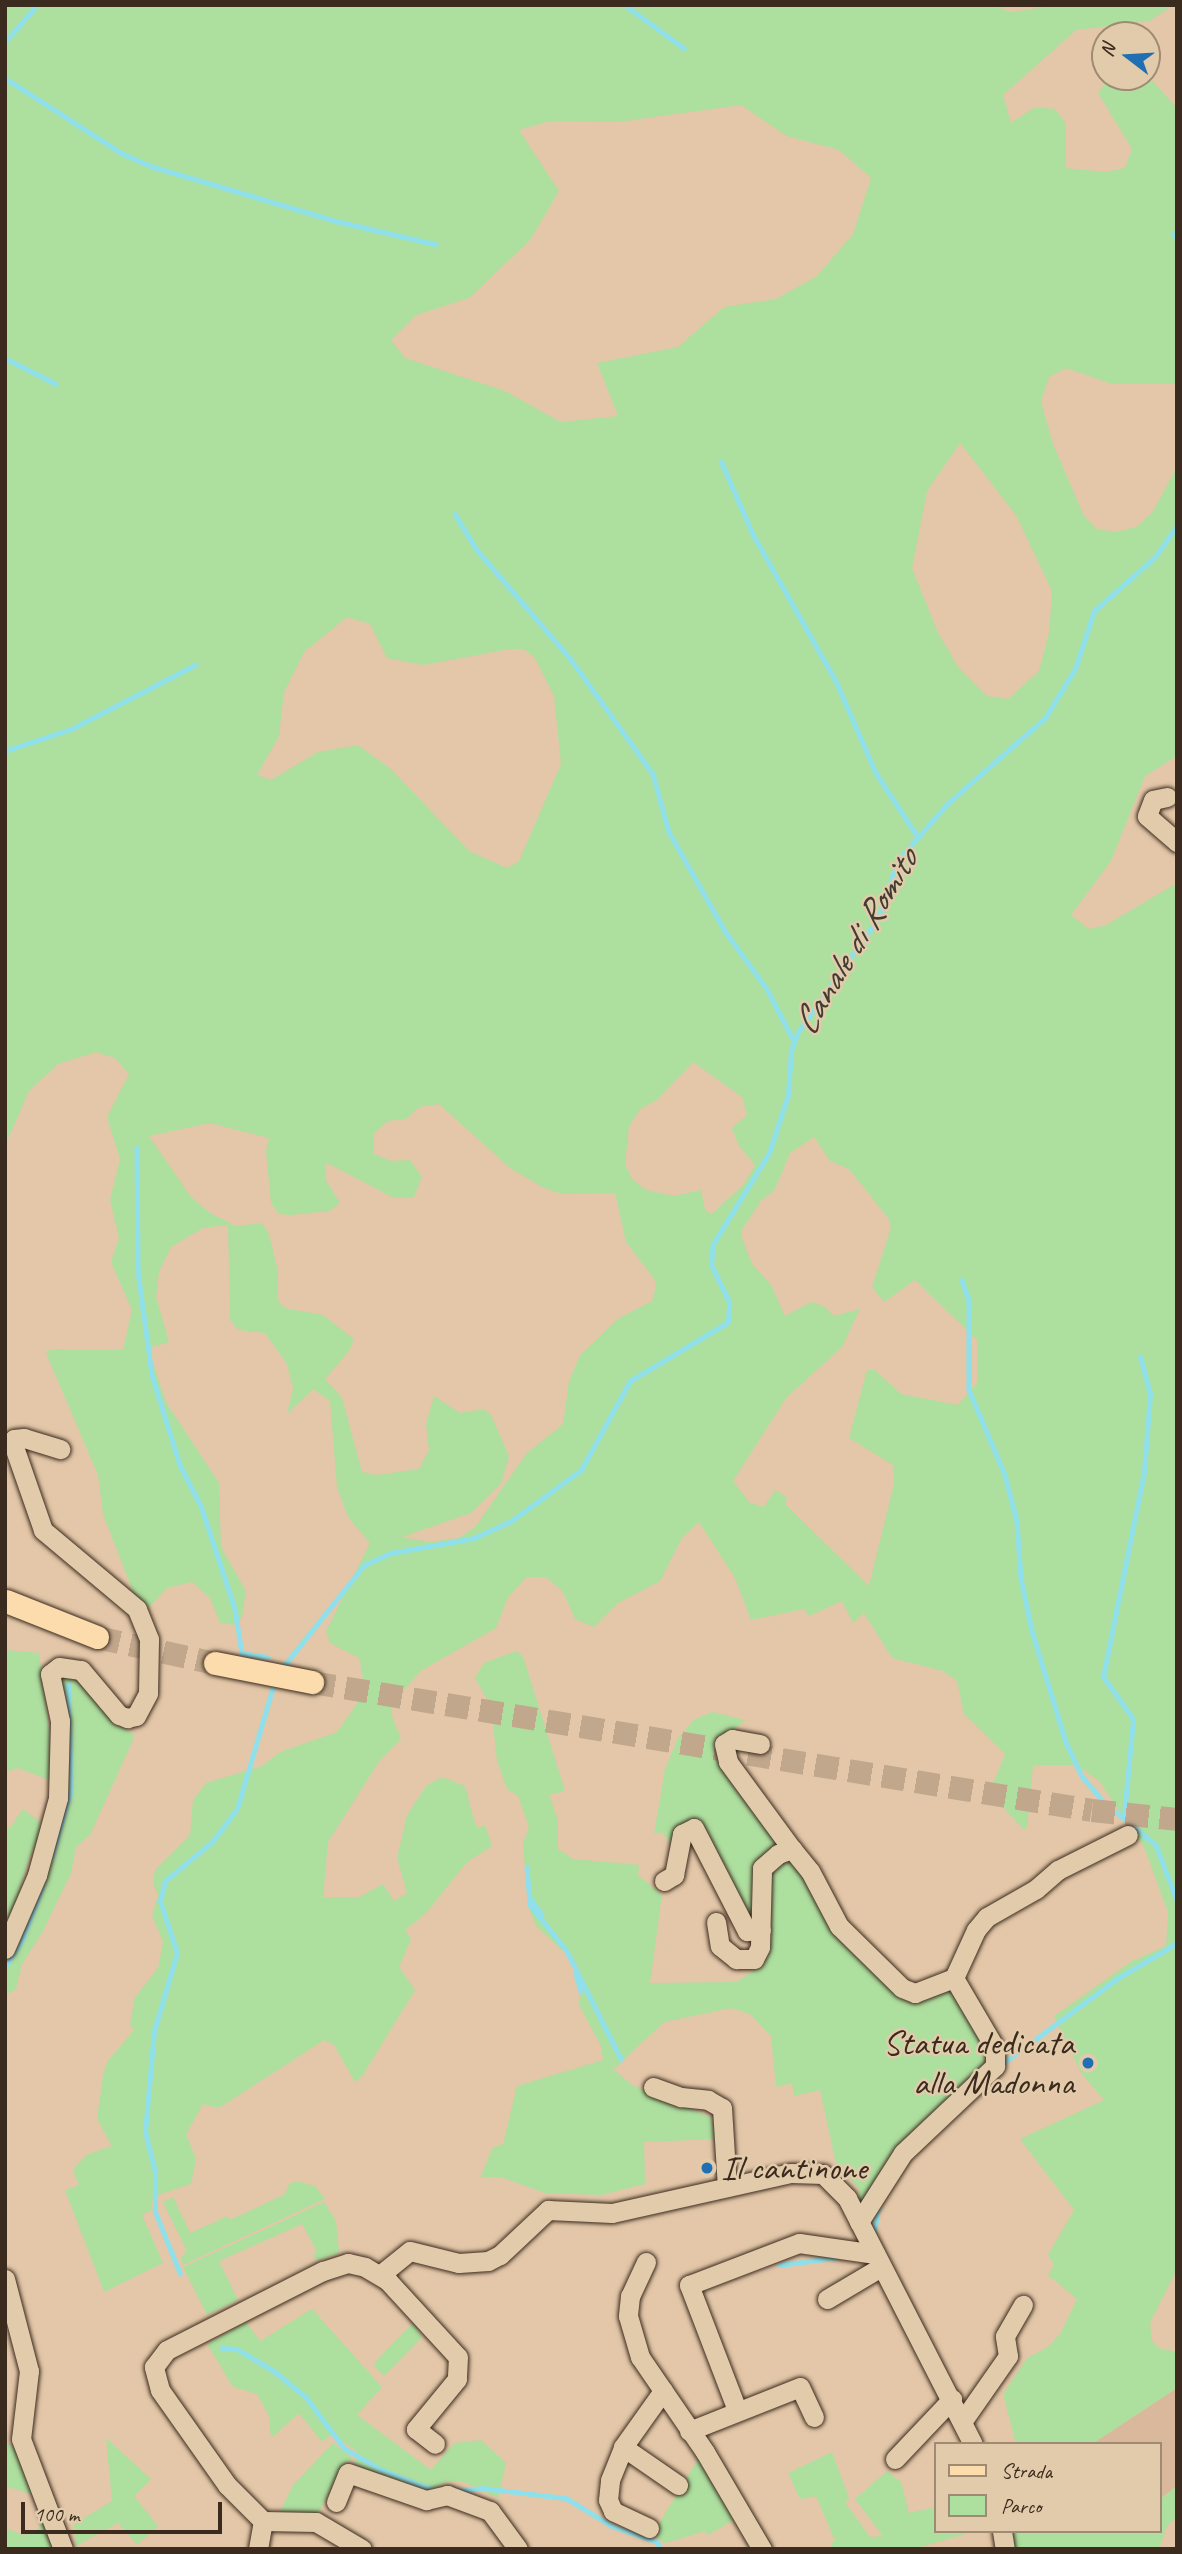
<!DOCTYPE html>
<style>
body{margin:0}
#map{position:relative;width:1182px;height:2554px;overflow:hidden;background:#e3c7a8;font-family:Caveat,sans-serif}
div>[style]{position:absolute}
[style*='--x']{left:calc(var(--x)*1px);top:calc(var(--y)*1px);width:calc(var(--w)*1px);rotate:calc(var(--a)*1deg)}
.built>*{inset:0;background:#d9b89b}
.green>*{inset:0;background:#addf9f}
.stream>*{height:4.5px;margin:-2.25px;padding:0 2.25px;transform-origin:2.25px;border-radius:2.25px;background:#8fe0ea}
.major-tunnel>*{height:23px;margin-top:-11.5px;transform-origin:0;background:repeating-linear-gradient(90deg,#c1a88c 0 23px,transparent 0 34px)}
.roads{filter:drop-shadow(0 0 2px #3b2a1e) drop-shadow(0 0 2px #3b2a1e)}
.minor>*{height:19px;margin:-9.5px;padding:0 9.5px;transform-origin:9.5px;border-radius:9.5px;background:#e2cbab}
.major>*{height:23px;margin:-11.5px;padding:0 11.5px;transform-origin:11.5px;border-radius:11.5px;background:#fcdcac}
.dots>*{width:19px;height:19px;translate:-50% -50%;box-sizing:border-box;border:4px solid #e2cbab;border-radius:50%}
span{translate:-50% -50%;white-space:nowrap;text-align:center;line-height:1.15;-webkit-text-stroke:5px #e2cbab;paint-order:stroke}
.poi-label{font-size:35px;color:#3b2a1e}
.right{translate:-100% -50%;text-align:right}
.left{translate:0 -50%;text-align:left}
.water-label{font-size:37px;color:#433c32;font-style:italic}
.frame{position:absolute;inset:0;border:7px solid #3b2a1e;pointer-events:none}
.legend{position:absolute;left:934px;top:2442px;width:228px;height:91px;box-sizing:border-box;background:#e2cbab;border:2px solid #9f8b73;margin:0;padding:9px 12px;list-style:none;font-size:21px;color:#3b2a1e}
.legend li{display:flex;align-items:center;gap:14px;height:35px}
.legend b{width:35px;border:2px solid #9f8b73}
.north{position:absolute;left:1091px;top:21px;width:70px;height:70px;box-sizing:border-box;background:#e2cbab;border:2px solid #9f8b73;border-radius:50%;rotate:287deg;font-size:19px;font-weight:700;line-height:28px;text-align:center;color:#3b2a1e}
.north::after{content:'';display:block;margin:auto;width:24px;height:32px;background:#1f6fb2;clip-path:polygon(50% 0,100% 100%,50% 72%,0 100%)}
.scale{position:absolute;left:21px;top:2502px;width:201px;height:32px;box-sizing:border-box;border:4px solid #3b2a1e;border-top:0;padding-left:9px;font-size:21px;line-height:24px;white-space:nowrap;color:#3b2a1e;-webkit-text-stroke:5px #e2cbab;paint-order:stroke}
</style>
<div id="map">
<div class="built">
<i style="clip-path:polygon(1177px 2388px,1177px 2486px,1159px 2500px,1159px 2444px,1092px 2444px)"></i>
</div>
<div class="green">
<i style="clip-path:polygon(evenodd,5px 5px,991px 5px,1012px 12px,1058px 5px,1174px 5px,1149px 21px,1076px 30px,1003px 95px,1011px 123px,1035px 107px,1055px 109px,1066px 123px,1066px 168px,1105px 172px,1125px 168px,1132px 149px,1098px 93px,1109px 77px,1148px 76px,1177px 108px,1177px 384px,1112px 384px,1066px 368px,1049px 377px,1041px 402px,1053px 444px,1084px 516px,1097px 529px,1116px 532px,1136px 527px,1152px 513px,1177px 467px,1177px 756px,1145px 776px,1111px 861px,1071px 915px,1089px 929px,1106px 925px,1177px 883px,1177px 2269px,1150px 2323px,1152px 2341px,1159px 2348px,1177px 2352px,1177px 2388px,1092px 2444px,1016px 2444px,1003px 2394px,1027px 2358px,1048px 2347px,1060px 2334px,1077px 2299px,1048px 2275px,1054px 2265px,1048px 2255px,1074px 2210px,1020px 2139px,1104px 2100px,1081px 2073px,1054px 2016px,1132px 1961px,1166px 1946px,1168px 1912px,1144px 1847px,1099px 1781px,1077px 1765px,1033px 1765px,1027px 1828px,1023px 1829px,990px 1792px,1005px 1754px,964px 1714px,957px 1681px,943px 1671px,892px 1658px,864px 1613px,853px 1623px,842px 1601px,809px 1616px,804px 1609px,751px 1620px,735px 1578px,699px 1522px,682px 1538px,660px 1581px,618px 1603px,594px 1627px,575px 1619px,563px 1592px,546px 1577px,527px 1577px,508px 1597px,496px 1628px,422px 1670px,395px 1700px,391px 1713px,401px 1739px,378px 1763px,328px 1842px,323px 1897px,359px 1897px,383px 1884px,394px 1901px,407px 1893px,397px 1858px,407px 1815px,426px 1786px,442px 1777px,465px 1786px,474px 1820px,478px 1828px,485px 1825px,492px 1846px,467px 1862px,426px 1913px,405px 1930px,411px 1939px,399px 1967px,415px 1990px,363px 2075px,355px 2082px,334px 2045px,324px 2040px,219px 2108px,203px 2104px,186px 2134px,196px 2159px,191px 2184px,158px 2195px,151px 2202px,153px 2209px,142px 2215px,163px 2263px,104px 2292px,65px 2190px,79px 2185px,73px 2170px,86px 2155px,112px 2146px,97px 2119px,103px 2075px,107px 2062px,134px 2030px,130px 2025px,135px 1997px,158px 1968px,163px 1942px,152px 1915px,158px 1896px,153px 1883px,155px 1870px,190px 1835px,193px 1800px,206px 1783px,262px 1766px,280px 1752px,337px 1732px,359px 1701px,363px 1679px,359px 1658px,330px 1643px,326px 1631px,370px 1543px,348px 1517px,337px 1487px,330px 1401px,313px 1389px,287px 1414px,293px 1389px,287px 1364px,265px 1333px,239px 1330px,230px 1320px,228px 1225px,203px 1228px,171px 1247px,159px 1272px,156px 1297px,169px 1342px,148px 1348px,166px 1402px,219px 1483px,221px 1547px,246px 1591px,242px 1617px,233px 1625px,220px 1623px,210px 1598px,192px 1582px,167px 1588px,149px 1607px,137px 1602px,103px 1514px,98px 1475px,46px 1353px,51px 1349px,123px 1350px,132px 1310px,111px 1262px,119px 1238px,110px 1200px,120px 1159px,107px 1117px,129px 1074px,115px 1058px,96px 1052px,58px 1064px,29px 1091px,5px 1146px,5px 5px,741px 105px,787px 136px,839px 150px,871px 178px,853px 234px,817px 276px,776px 299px,724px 307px,678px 347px,597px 363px,618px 416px,561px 422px,505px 391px,405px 358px,391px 340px,416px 315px,469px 298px,530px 240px,559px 191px,519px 130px,550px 121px,618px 122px,741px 105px,5px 5px,960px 443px,1016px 515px,1052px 591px,1049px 633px,1039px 671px,1008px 699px,987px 696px,959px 668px,938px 633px,912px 568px,927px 491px,960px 443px,5px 5px,347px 617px,370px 624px,387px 658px,423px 665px,510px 649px,524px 649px,535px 658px,554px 696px,561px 764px,519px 861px,507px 868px,469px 851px,391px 769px,358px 745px,318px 752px,271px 780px,257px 775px,279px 736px,284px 692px,304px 652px,347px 617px,5px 5px,693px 1062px,742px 1097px,747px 1115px,732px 1128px,739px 1146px,755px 1165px,744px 1184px,712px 1214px,705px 1210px,701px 1190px,674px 1196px,646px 1190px,632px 1179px,625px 1164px,629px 1126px,640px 1109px,657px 1100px,693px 1062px,5px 5px,439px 1104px,510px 1168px,544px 1188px,562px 1194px,615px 1193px,626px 1242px,655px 1280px,656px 1287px,652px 1301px,619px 1318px,580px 1355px,569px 1381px,563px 1424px,526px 1454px,476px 1526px,459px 1538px,429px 1542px,402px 1537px,471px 1513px,501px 1484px,509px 1456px,491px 1415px,484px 1409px,460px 1413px,434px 1396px,426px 1424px,429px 1450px,419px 1469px,377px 1475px,362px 1472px,342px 1398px,325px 1379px,349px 1351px,354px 1339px,323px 1315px,285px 1308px,277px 1299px,278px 1272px,269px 1234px,262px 1223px,236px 1226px,210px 1213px,191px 1197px,149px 1136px,210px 1123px,269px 1138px,266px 1151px,271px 1203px,279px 1214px,291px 1215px,329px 1211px,340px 1203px,326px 1180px,325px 1162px,394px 1198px,414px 1197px,422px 1177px,410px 1160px,391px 1161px,374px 1154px,373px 1134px,388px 1121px,406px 1119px,419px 1107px,439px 1104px,5px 5px,814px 1137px,830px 1161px,849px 1169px,888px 1218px,891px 1227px,872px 1287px,884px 1302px,915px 1280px,977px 1340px,977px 1383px,958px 1405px,901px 1394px,875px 1370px,867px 1370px,849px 1438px,893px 1465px,894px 1483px,869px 1586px,785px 1504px,787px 1497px,775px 1490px,764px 1507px,750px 1503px,733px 1481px,786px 1398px,842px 1347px,860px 1309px,834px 1316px,824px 1306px,811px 1302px,785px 1316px,771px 1285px,752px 1264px,742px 1238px,741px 1231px,761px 1201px,775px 1189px,790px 1153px,814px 1137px)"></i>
<i style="clip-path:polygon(5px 1650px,39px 1653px,53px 1759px,49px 1780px,18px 1768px,5px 1772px)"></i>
<i style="clip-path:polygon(516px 1651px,523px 1656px,565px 1791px,549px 1795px,558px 1820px,558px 1849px,573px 1859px,639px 1865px,638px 1875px,662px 1895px,650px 1983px,736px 1982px,766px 1963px,765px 1877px,787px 1856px,898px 1989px,953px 1988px,991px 2055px,872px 2199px,858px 2203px,859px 2189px,836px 2164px,820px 2090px,794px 2096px,792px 2083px,776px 2087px,771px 2036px,750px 2014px,731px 2008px,664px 2022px,614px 2069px,607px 2064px,632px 2085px,711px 2117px,716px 2139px,644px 2142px,645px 2184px,601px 2195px,545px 2193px,500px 2177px,481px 2177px,492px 2148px,503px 2144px,517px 2086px,603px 2060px,601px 2046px,578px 2003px,585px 1983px,576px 1963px,536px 1926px,528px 1906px,523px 1843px,529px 1827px,518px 1796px,507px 1789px,497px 1761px,491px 1706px,475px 1678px,484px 1663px)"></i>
<i style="clip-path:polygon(59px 1675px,81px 1681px,114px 1722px,133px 1734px,133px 1740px,90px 1835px,76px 1847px,71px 1873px,43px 1931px,22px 1964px,16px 1989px,5px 1996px,5px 1959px,27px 1920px,58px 1815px)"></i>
<i style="clip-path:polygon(713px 1712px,745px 1720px,722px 1741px,781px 1840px,755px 1926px,696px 1824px,673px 1847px,662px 1832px,654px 1834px,665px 1769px,678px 1738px,695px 1719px)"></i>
<i style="clip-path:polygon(23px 1809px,39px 1821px,41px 1836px,29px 1859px,5px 1938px,5px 1826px,10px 1828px)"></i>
<i style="clip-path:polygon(297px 2181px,315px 2186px,325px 2199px,183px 2265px,181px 2258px,187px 2251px,163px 2202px,173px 2197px,190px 2233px,228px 2216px,230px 2220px,285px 2194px,289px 2184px)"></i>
<i style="clip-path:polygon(324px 2202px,336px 2221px,339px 2253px,317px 2261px,313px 2255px,317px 2252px,302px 2224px,219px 2261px,238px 2300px,207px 2315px,183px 2267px)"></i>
<i style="clip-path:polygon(312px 2309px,382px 2387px,357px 2415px,431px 2470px,454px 2443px,481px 2440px,506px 2463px,498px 2498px,462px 2481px,448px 2481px,426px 2492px,367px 2471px,354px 2462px,358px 2452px,332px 2434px,322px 2442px,299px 2413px,271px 2438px,269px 2416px,257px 2394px,233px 2387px,207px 2344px,246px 2322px,260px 2341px)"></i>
<i style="clip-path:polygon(413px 2323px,422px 2337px,384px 2376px,374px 2366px,376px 2361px)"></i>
<i style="clip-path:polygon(106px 2438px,151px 2479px,134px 2496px,158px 2526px,137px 2545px,118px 2523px,76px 2546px,74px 2524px,112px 2501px)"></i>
<i style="clip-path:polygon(5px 2442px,14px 2447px,40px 2497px,5px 2486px)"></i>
<i style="clip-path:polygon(333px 2443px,353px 2458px,341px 2468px,319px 2513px,279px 2514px,293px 2485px)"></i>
<i style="clip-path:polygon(832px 2452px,849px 2498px,845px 2502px,870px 2537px,883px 2536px,855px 2499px,887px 2471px,901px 2482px,909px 2513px,935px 2507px,935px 2531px,977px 2531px,913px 2549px,833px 2549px,831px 2543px,835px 2541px,816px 2496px,800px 2499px,788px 2473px)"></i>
<i style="clip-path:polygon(701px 2454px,737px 2518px,708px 2535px,705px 2531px,665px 2543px,652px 2535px)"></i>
<i style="clip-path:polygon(1177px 2486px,1177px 2517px,1167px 2526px,1159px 2549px,1014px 2549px,1005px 2531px,1159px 2531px,1159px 2500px)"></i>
<i style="clip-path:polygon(46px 2513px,59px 2549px,5px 2549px,5px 2528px,24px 2535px,36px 2532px)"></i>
</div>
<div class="stream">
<i style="--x:625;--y:5;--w:73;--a:36.1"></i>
<i style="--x:5;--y:42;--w:49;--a:-49.1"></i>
<i style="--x:5;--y:78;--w:140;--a:32.8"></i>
<i style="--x:123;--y:154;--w:34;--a:23"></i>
<i style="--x:154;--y:167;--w:190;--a:16.5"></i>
<i style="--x:336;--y:221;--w:102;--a:13.1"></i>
<i style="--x:1174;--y:233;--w:7;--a:63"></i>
<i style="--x:5;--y:358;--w:57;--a:27"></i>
<i style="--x:721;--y:461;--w:82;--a:66.3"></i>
<i style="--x:754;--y:536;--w:164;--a:60.5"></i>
<i style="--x:835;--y:679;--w:103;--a:66.4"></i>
<i style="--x:876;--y:773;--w:77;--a:56.7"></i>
<i style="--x:455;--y:514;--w:42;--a:58.6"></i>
<i style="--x:477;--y:550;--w:143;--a:49.3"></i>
<i style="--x:570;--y:658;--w:143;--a:54.4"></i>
<i style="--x:653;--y:774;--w:60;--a:74.6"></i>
<i style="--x:669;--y:832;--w:114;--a:60.5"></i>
<i style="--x:725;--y:931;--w:72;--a:54.1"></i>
<i style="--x:767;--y:989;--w:59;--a:62.6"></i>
<i style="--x:5;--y:751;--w:70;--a:-18.4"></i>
<i style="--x:71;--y:729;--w:140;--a:-27.3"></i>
<i style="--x:137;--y:1148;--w:123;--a:89.5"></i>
<i style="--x:138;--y:1271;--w:105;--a:82.3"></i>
<i style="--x:152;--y:1375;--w:94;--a:72.7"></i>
<i style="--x:180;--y:1465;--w:46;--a:62.9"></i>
<i style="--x:201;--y:1506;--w:108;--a:71.7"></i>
<i style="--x:235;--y:1609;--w:45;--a:81"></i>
<i style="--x:242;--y:1653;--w:26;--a:9"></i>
<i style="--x:962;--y:1280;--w:21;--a:71"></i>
<i style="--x:969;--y:1300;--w:90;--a:90"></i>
<i style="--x:969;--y:1390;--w:92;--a:67"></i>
<i style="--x:1005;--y:1475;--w:48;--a:75.4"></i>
<i style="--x:1017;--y:1521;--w:57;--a:86"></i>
<i style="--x:1021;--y:1578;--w:54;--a:78.3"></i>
<i style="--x:1032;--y:1631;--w:116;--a:73"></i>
<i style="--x:1066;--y:1742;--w:38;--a:65"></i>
<i style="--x:1082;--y:1776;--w:31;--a:50"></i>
<i style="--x:1102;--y:1800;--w:70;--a:39.8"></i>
<i style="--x:1156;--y:1845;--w:59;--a:69.1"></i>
<i style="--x:283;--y:1667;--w:130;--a:-51.5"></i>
<i style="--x:364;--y:1565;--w:30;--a:-24"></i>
<i style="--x:391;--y:1553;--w:84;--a:-10.2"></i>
<i style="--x:474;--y:1538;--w:41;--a:-24.7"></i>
<i style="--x:511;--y:1521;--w:87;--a:-36.1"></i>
<i style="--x:581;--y:1470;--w:102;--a:-61.2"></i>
<i style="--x:630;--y:1381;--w:114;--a:-31"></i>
<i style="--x:728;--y:1322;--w:20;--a:-87"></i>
<i style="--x:729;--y:1302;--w:41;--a:-115.9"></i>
<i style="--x:711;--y:1265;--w:21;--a:-85"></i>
<i style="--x:713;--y:1244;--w:107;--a:-58.4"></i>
<i style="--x:769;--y:1153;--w:61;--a:-71.9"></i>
<i style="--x:788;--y:1095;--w:44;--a:-86.1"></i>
<i style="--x:791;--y:1051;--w:20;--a:-70"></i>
<i style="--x:798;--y:1032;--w:139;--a:-54.9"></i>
<i style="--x:878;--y:918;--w:61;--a:-71"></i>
<i style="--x:898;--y:860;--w:74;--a:-48.8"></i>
<i style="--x:947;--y:804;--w:130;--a:-41.3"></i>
<i style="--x:1045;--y:718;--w:57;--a:-58.5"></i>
<i style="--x:1075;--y:669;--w:61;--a:-71.9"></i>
<i style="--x:1094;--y:611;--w:81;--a:-41.5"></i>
<i style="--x:1155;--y:557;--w:38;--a:-55"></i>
<i style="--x:1124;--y:1815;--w:96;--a:-84.6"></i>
<i style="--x:1133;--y:1719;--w:52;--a:-125.5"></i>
<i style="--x:1103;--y:1677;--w:210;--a:-78.7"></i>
<i style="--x:1144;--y:1471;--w:77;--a:-85.5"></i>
<i style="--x:1150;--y:1394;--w:38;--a:-105"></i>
<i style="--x:52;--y:1856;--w:69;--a:-73.9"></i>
<i style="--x:71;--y:1790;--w:105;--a:-91.6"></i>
<i style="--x:527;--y:1867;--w:38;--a:85"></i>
<i style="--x:530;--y:1905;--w:59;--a:51.2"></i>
<i style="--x:567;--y:1951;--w:121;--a:63.4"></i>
<i style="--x:531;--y:1899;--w:19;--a:55"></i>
<i style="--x:5;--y:1967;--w:34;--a:-58"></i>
<i style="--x:23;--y:1938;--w:57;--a:-69.3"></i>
<i style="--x:576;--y:1974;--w:18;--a:74"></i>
<i style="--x:1002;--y:2064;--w:144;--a:-36.6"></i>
<i style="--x:1118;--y:1978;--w:69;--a:-30.7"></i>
<i style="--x:874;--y:2233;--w:25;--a:-81"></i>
<i style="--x:779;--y:2265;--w:63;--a:-7.4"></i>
<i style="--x:180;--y:2274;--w:67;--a:-112"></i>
<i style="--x:155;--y:2212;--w:40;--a:-90"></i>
<i style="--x:155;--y:2172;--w:41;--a:-104"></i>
<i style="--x:145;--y:2132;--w:101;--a:-84.9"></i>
<i style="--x:154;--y:2031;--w:81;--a:-73.6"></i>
<i style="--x:177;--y:1953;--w:55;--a:-108.1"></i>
<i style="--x:160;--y:1901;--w:21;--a:-76"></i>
<i style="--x:165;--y:1881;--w:61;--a:-39.7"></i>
<i style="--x:212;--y:1842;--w:41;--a:-52.9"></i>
<i style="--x:237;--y:1809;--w:134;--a:-73.6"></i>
<i style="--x:222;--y:2348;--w:15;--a:4"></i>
<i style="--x:237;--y:2349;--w:43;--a:30.7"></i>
<i style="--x:274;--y:2371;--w:41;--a:39.1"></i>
<i style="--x:306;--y:2397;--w:64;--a:53.3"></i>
<i style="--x:344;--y:2448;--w:42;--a:30.3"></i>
<i style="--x:380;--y:2469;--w:58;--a:21.3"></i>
<i style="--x:456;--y:2491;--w:27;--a:-6"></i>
<i style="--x:483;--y:2488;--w:84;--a:6.9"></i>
<i style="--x:566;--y:2498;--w:54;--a:31.3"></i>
<i style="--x:612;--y:2526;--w:48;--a:19.6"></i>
<i style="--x:657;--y:2542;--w:8;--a:60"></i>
</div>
<div class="major-tunnel">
<i style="--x:97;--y:1637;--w:121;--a:12.4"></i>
<i style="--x:312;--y:1682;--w:790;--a:9.32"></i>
<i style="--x:1092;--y:1810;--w:85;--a:6"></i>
</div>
<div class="roads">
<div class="minor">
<i style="--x:1167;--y:797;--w:14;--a:168"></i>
<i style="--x:1153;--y:800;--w:17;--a:111"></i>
<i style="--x:1147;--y:816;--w:40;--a:41"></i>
<i style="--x:760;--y:1744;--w:28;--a:-170"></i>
<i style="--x:732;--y:1739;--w:9;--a:148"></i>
<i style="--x:724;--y:1744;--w:18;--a:77"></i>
<i style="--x:728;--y:1762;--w:108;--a:53.7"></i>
<i style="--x:664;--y:1881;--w:12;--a:-31"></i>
<i style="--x:674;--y:1875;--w:42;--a:-79"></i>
<i style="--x:682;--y:1834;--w:13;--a:-27"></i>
<i style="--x:694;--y:1828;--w:116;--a:62.8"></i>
<i style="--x:747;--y:1931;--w:14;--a:-4"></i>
<i style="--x:716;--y:1922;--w:24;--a:81"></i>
<i style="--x:720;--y:1946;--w:21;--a:39"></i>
<i style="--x:736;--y:1959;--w:18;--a:0"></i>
<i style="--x:754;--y:1959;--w:13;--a:-63"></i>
<i style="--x:760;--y:1947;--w:79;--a:-88.5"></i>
<i style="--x:762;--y:1868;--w:21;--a:-41"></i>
<i style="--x:778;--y:1854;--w:15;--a:-20"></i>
<i style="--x:792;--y:1849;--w:28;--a:51"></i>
<i style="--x:810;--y:1871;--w:62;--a:62.2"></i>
<i style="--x:839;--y:1926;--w:88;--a:44.5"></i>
<i style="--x:902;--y:1988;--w:14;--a:21"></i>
<i style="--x:915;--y:1993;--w:42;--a:-21"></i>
<i style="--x:5;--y:1949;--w:81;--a:-66.6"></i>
<i style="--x:37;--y:1875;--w:80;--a:-74.7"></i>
<i style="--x:58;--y:1798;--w:77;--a:-88.5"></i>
<i style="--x:60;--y:1721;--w:48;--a:-102"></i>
<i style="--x:50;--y:1674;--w:11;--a:-38"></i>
<i style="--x:59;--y:1667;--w:22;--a:8"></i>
<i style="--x:81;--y:1670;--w:59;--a:49.8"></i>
<i style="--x:119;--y:1715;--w:9;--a:21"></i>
<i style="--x:127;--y:1718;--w:9;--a:-13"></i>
<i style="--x:136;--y:1716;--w:26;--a:-62"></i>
<i style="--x:148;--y:1693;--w:54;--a:-88.9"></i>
<i style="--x:149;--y:1639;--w:32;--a:-112"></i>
<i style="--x:137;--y:1609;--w:123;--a:-140"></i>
<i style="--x:43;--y:1530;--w:91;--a:-109.2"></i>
<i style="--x:13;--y:1444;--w:5;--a:-79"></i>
<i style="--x:14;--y:1439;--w:10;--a:-6"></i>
<i style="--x:24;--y:1438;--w:38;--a:17"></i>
<i style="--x:653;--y:2087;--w:30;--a:20"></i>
<i style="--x:681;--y:2097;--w:27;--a:6"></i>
<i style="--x:708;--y:2100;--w:16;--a:30"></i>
<i style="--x:722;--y:2108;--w:79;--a:86.4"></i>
<i style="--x:859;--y:2222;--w:82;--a:-57.5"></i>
<i style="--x:903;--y:2153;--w:127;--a:-43.4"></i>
<i style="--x:995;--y:2066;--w:18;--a:-90"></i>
<i style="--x:995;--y:2048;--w:81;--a:-120.4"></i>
<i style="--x:954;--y:1978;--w:53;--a:-65.4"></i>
<i style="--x:976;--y:1930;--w:17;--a:-50"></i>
<i style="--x:987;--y:1917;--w:56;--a:-29.7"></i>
<i style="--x:1036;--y:1889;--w:29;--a:-41"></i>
<i style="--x:1058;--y:1870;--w:78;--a:-26.6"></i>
<i style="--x:646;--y:2262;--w:38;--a:115"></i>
<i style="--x:630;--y:2296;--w:20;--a:96"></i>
<i style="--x:628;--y:2316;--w:43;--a:73.7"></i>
<i style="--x:640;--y:2357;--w:115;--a:55.6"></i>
<i style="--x:705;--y:2452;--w:113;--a:59.6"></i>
<i style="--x:380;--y:2275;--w:38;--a:-39"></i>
<i style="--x:410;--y:2251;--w:50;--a:13.8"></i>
<i style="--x:459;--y:2263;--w:29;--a:-4"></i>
<i style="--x:488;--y:2261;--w:13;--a:-27"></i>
<i style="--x:500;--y:2255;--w:66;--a:-43.2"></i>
<i style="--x:548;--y:2210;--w:64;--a:2.7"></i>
<i style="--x:612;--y:2213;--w:183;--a:-12.6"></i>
<i style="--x:791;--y:2173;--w:32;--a:2"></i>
<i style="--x:823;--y:2174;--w:34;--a:45"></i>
<i style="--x:847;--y:2198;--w:276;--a:62.9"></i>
<i style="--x:5;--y:2279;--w:95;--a:75.4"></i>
<i style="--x:29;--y:2371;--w:68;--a:96.7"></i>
<i style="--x:21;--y:2439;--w:118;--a:69.1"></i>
<i style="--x:827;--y:2299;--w:63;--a:-30.7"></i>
<i style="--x:737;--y:2410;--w:134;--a:-111"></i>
<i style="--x:689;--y:2285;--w:118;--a:-20.9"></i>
<i style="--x:799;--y:2243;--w:77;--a:8.2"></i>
<i style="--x:964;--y:2419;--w:77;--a:-55.1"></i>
<i style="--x:1008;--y:2356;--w:20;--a:-99"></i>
<i style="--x:1005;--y:2336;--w:36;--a:-60"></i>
<i style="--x:689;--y:2431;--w:119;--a:-21.6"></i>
<i style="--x:800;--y:2387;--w:33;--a:65"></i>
<i style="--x:623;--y:2447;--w:67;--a:34.6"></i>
<i style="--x:895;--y:2459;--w:83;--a:-46.5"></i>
<i style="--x:336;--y:2502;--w:31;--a:-68"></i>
<i style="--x:348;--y:2473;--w:83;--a:19.1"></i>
<i style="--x:426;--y:2500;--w:22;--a:-13"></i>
<i style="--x:447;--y:2495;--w:46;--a:20.4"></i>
<i style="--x:490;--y:2511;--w:47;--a:53.6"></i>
<i style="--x:263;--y:2521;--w:53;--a:1.1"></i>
<i style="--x:316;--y:2522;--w:53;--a:30.4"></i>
<i style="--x:649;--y:2528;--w:40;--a:-155"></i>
<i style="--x:613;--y:2511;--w:12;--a:-114"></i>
<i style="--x:608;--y:2500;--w:20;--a:-84"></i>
<i style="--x:610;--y:2480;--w:35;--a:-68"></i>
<i style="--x:623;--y:2447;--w:69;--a:-54.5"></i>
<i style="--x:1002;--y:2531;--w:18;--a:81"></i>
<i style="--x:258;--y:2549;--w:28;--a:-80"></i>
<i style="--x:263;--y:2521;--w:51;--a:-135"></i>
<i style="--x:227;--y:2485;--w:116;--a:-125.2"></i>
<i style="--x:160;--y:2390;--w:24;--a:-105"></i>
<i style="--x:154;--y:2367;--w:21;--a:-53"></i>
<i style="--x:167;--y:2350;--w:175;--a:-26.9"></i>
<i style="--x:323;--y:2271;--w:26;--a:-18"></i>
<i style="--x:348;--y:2263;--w:17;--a:13"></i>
<i style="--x:365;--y:2267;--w:27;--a:31"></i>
<i style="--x:388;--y:2281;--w:103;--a:47.4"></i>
<i style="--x:458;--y:2357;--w:22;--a:93"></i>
<i style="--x:457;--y:2379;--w:65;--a:129.4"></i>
<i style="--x:416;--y:2429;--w:24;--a:38"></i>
</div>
<div class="major">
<i style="--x:6;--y:1601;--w:98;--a:21.6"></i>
<i style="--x:215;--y:1663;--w:99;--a:11.1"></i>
</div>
</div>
<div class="dots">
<i style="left:1088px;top:2063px;background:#1f6fb2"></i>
<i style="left:707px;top:2168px;background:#1f6fb2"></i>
</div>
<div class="poi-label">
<span class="right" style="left:1074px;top:2063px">Statua dedicata<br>alla Madonna</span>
<span class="left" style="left:721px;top:2168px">Il cantinone</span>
</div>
<div class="water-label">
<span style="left:855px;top:942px;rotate:-59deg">Canale di Romito</span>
</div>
<div class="frame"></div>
<ul class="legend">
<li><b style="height:9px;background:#fcdcac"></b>Strada</li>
<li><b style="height:19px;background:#addf9f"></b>Parco</li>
</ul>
<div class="north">N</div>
<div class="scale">100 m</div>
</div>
